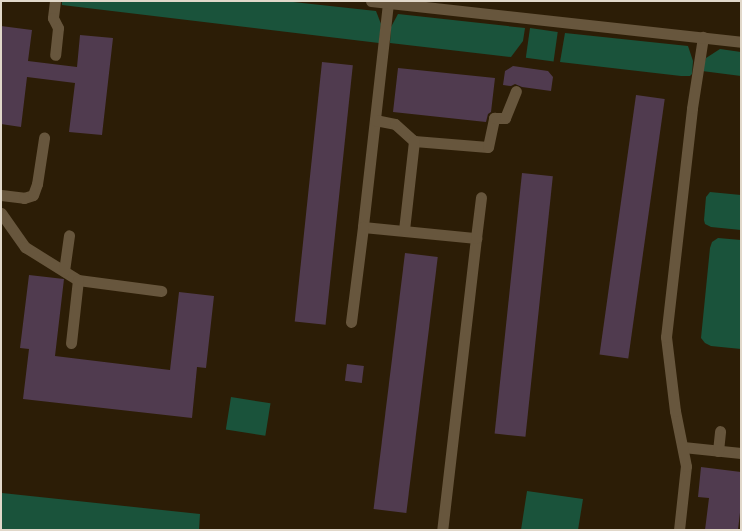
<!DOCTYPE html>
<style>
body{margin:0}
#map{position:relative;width:742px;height:531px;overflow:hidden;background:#2c1d06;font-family:"DejaVu Sans",sans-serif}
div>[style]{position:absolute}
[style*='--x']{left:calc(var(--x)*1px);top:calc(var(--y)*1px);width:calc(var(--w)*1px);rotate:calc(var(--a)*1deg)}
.green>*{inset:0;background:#1a533b;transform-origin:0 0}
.building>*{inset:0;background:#503b4f;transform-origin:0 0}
.service>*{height:11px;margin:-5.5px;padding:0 5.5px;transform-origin:5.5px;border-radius:5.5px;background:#67563d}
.minor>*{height:11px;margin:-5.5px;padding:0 5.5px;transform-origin:5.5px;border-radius:5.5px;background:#67563d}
span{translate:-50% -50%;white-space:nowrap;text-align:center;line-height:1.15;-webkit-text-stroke:3px #2c1d06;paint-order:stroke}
.frame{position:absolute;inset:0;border:2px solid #e1d8ca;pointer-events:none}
</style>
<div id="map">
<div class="green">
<i style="clip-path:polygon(62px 1px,284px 1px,376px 11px,381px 24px,379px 43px,62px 5px)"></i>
<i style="clip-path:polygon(398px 14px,525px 28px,523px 41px,511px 57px,390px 43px,391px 27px)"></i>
<i style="left:530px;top:28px;width:28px;height:30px;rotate:8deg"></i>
<i style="clip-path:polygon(565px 33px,688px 46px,693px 61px,692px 74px,690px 76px,681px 76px,560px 62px)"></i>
<i style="clip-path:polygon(720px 49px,741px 52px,741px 76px,702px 71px,706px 58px)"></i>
<i style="clip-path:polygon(710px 192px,741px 195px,741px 230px,711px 227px,705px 224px,704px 220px,706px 197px)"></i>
<i style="clip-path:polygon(718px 238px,741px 240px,741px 349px,711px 346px,705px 343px,701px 338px,710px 248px,712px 242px)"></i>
<i style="left:231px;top:397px;width:40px;height:33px;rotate:9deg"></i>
<i style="clip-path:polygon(527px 491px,583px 499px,578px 530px,521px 530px)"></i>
<i style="clip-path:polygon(2px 493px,200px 514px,199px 530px,1px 530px)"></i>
</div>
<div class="building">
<i style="clip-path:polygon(1px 26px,32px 30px,28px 61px,77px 67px,80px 35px,113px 38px,102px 135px,69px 132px,75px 83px,27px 77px,21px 127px,1px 124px)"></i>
<i style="left:322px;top:62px;width:31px;height:261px;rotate:6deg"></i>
<i style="clip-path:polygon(513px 66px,548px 71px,553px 77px,551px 91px,522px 87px,515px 84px,511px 86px,503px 85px,505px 71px)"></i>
<i style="clip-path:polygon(398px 68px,495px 78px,491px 112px,488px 114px,486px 122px,393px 112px)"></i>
<i style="left:636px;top:95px;width:29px;height:262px;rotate:8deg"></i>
<i style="left:522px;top:173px;width:31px;height:262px;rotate:6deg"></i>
<i style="left:405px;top:253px;width:33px;height:258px;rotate:7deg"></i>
<i style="clip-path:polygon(29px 275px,64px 279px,55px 356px,170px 370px,179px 292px,214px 296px,206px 368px,197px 367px,192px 418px,23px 399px,29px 349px,20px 348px)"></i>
<i style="left:347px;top:364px;width:17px;height:17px;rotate:7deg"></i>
<i style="clip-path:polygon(701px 467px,741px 472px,741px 504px,738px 530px,705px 530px,709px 498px,698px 497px)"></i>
</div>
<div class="service">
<i style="--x:55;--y:1;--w:17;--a:97"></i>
<i style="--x:53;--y:18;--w:11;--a:63"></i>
<i style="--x:58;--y:28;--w:27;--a:96"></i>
<i style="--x:388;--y:3;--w:225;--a:96.4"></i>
<i style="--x:363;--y:227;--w:114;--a:5.6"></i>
<i style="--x:476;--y:238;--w:294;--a:96.6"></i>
<i style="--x:375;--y:120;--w:20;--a:11"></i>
<i style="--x:395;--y:124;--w:25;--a:42"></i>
<i style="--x:414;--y:141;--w:74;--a:4.6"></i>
<i style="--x:488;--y:147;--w:30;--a:-78"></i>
<i style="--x:494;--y:118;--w:11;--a:0"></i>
<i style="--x:505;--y:118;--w:29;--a:-68"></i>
<i style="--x:1;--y:195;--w:23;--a:7"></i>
<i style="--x:24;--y:198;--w:9;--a:-18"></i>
<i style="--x:33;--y:195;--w:12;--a:-70"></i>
<i style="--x:37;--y:184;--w:47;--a:-81.3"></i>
<i style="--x:1;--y:213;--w:42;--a:54.8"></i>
<i style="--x:25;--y:247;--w:62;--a:31.9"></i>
<i style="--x:78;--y:280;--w:84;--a:7.5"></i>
<i style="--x:404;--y:230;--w:90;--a:-83.6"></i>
<i style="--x:476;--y:238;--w:41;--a:-83"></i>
<i style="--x:64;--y:271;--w:36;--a:-82"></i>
<i style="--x:351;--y:322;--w:96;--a:-82.8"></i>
<i style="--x:71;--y:343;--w:63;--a:-83.7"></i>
<i style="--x:683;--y:447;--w:58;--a:5.9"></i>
<i style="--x:718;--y:451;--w:20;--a:-84"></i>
<i style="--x:679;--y:530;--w:64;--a:-83.8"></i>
<i style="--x:686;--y:466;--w:56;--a:-101.3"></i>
<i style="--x:675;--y:411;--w:75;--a:-96.9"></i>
<i style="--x:666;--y:337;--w:230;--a:-83.5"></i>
<i style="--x:692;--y:108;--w:72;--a:-81.2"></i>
</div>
<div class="minor">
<i style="--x:371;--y:1;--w:372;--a:6.3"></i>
</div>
<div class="frame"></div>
</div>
